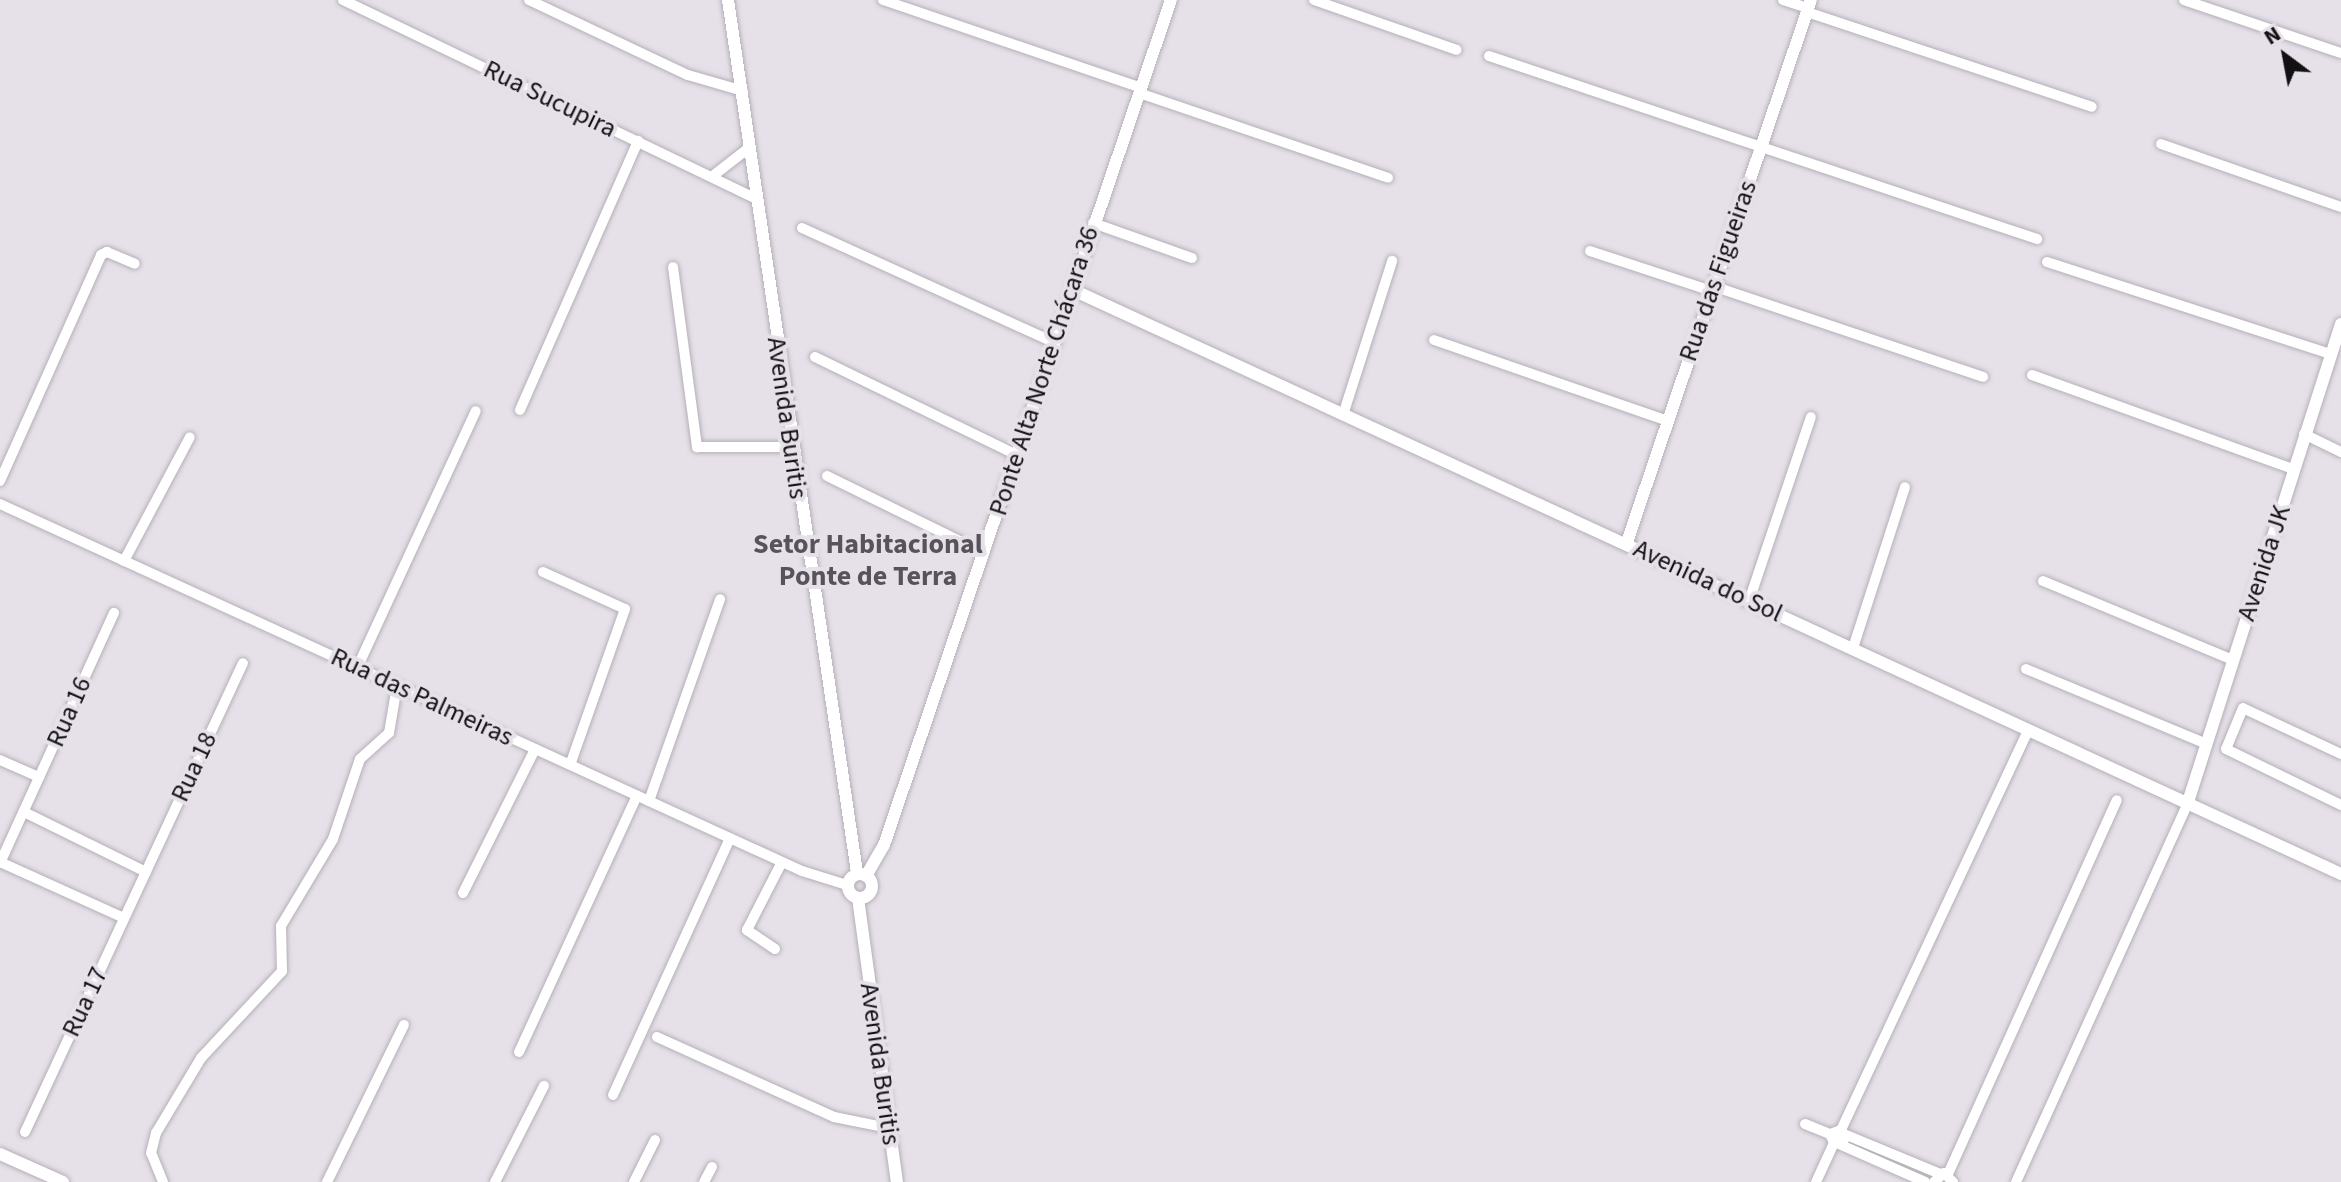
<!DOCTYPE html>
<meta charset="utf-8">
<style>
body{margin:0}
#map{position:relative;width:2341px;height:1182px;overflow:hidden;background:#e6e0e9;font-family:"Source Sans 3",sans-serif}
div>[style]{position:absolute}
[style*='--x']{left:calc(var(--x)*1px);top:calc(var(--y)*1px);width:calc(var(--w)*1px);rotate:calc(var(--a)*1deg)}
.roads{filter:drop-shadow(0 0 2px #b5afb7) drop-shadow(0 0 2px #b5afb7)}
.minor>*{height:10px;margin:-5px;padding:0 5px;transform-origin:5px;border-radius:5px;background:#fff}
.tertiary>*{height:12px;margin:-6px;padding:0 6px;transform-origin:6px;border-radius:6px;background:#fff}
.tertiary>.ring{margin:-6px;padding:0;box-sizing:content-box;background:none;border:12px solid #fff;border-radius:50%}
span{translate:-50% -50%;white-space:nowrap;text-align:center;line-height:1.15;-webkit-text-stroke:8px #e6e0e9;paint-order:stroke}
.street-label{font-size:26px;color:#121013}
.neighbourhood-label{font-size:28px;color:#58535b;font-weight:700}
.north{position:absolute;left:2245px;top:16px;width:80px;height:80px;-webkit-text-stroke:6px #e6e0e9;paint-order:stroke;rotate:328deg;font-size:22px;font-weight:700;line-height:32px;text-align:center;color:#121013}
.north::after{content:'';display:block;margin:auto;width:28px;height:36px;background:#121013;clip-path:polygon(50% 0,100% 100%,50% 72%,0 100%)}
</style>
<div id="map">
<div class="roads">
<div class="minor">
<i style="--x:343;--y:0;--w:459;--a:25.7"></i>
<i style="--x:529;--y:0;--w:176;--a:25.3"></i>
<i style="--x:688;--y:75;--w:57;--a:16.2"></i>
<i style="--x:883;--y:0;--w:273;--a:18.8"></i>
<i style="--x:1314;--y:0;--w:151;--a:19.3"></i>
<i style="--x:1783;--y:0;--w:26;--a:18"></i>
<i style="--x:2184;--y:0;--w:166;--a:18.7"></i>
<i style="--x:1807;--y:12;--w:300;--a:18.4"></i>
<i style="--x:1489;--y:56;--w:578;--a:18.47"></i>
<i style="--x:1139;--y:93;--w:263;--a:18.8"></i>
<i style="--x:2161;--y:144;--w:191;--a:19.3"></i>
<i style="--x:714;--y:175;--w:46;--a:-37.9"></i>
<i style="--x:1093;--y:223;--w:105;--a:19.5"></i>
<i style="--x:802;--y:228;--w:278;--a:24.4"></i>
<i style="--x:1590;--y:251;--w:128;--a:18.2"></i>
<i style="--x:2047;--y:262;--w:298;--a:18"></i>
<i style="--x:673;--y:267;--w:182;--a:82.4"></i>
<i style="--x:697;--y:447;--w:94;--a:0"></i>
<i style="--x:1713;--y:286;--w:285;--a:18.6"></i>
<i style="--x:1434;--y:340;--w:248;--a:19.1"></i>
<i style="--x:815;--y:357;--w:225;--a:25.9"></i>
<i style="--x:2032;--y:375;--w:277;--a:19.8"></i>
<i style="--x:520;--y:410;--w:294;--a:-66.3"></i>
<i style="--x:1343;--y:415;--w:162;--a:-72.3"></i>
<i style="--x:2304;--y:434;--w:41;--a:25.9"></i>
<i style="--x:827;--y:476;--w:175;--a:26.1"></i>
<i style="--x:0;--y:481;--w:248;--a:-65.9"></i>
<i style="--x:101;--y:255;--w:7;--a:-27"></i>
<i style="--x:107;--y:252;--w:30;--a:23"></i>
<i style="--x:0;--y:504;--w:882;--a:24.59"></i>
<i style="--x:802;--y:871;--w:47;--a:17.3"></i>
<i style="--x:124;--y:561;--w:140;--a:-62"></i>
<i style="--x:543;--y:572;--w:90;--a:24.3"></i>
<i style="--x:625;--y:609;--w:165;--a:109.4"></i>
<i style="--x:2043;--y:581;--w:206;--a:22.6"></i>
<i style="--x:1749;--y:601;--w:194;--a:-71.4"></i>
<i style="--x:1853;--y:648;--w:169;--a:-72.1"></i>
<i style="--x:357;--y:668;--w:283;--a:-65.2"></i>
<i style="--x:2026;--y:669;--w:196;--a:22.5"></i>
<i style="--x:2341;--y:754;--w:108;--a:-154.9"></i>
<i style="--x:2243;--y:708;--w:44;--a:112.5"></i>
<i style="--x:2226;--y:749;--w:128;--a:26"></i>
<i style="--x:0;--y:760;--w:43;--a:23.6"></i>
<i style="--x:649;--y:801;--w:214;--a:-70.6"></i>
<i style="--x:24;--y:812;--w:136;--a:26.2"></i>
<i style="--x:0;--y:862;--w:136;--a:24.3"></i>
<i style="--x:0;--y:863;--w:275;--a:-65.5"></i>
<i style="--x:463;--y:893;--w:161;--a:-63.4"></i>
<i style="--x:775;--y:949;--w:34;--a:-146"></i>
<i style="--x:747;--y:930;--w:76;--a:-62.8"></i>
<i style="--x:657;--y:1037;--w:194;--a:24.3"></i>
<i style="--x:834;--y:1117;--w:55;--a:11.5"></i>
<i style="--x:519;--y:1052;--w:282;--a:-65.3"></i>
<i style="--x:613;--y:1095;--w:282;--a:-65.5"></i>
<i style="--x:1805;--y:1124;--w:27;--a:22"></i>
<i style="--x:1830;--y:1134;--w:10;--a:66"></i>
<i style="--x:1834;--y:1143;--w:12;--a:-24"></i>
<i style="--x:1845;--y:1138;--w:9;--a:-117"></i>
<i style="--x:1841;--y:1130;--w:12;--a:160"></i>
<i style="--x:1841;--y:1130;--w:442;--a:-64.9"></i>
<i style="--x:25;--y:1132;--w:517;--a:-65.07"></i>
<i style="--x:1844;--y:1134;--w:104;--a:22.6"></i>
<i style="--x:1839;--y:1144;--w:94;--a:23.8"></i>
<i style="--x:1948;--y:1174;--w:410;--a:-65.7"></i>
<i style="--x:163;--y:1182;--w:31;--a:-112"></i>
<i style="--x:151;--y:1153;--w:21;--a:-76"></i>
<i style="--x:156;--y:1133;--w:87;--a:-59"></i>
<i style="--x:201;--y:1058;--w:119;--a:-47"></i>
<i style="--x:282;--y:971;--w:45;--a:-91.3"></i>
<i style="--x:281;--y:926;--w:101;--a:-59.1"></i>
<i style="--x:333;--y:839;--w:84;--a:-71.4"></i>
<i style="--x:360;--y:759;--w:39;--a:-42"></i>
<i style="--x:389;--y:733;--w:48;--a:-80.3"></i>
<i style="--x:327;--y:1182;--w:175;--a:-63.9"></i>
<i style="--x:495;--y:1182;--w:108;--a:-63"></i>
<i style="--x:634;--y:1182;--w:47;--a:-63.4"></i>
<i style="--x:704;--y:1182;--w:17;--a:-62"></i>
<i style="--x:1816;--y:1182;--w:43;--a:-65.2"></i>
<i style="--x:1934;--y:1182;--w:13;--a:-42"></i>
<i style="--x:1944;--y:1173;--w:13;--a:45"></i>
<i style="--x:2016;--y:1182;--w:417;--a:-65.6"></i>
</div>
<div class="tertiary">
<i style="--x:728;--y:0;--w:882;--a:81.59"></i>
<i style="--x:1073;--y:290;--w:1396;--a:24.73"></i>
<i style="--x:1627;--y:542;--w:572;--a:-71.25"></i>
<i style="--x:2188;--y:802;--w:502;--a:-72.25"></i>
<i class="ring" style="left:848px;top:874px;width:12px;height:12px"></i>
<i style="--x:866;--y:876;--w:36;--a:-60"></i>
<i style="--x:884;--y:845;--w:892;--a:-71.24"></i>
<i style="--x:858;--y:898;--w:287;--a:82.2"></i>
<i style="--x:0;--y:1154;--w:69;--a:24"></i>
</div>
</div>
<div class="street-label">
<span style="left:550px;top:99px;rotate:26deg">Rua Sucupira</span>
<span style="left:1718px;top:271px;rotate:-71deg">Rua das Figueiras</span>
<span style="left:1044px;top:371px;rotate:-72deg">Ponte Alta Norte Chácara 36</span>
<span style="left:787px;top:418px;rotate:82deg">Avenida Buritis</span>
<span style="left:2264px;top:563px;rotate:-72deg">Avenida JK</span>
<span style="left:1708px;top:581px;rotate:25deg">Avenida do Sol</span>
<span style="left:422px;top:697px;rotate:25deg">Rua das Palmeiras</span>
<span style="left:69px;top:712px;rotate:-66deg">Rua 16</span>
<span style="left:194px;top:767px;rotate:-65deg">Rua 18</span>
<span style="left:85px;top:1002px;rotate:-65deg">Rua 17</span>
<span style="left:880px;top:1064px;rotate:82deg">Avenida Buritis</span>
</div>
<div class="neighbourhood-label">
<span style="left:868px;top:560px">Setor Habitacional<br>Ponte de Terra</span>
</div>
<div class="north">N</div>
</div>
